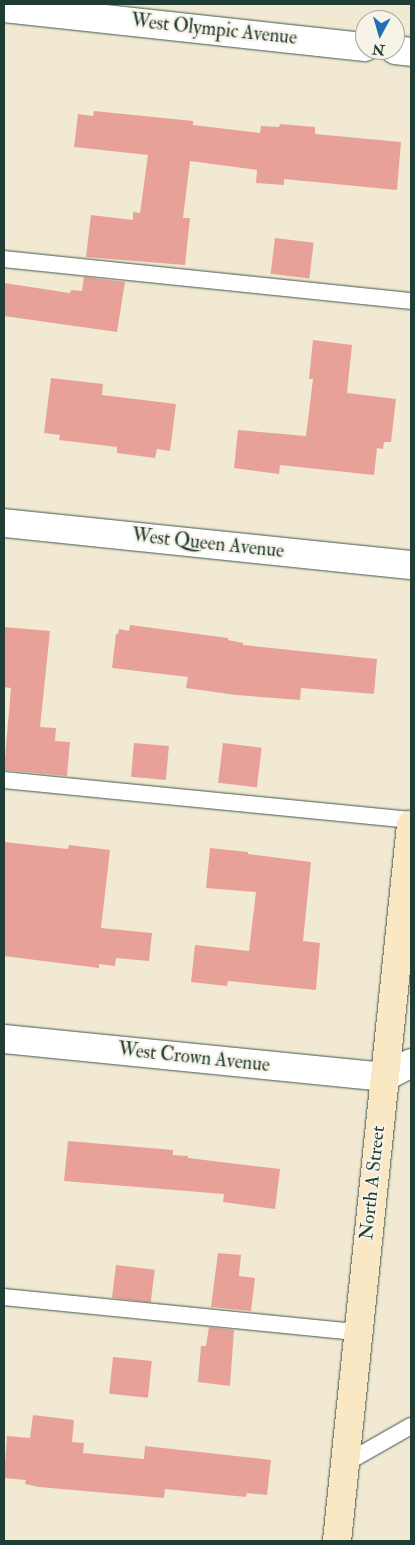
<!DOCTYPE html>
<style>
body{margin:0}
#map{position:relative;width:415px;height:1545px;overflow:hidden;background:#f1e9d2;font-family:"IM FELL Double Pica",serif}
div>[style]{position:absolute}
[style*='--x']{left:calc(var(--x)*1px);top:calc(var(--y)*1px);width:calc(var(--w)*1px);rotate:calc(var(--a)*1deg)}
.building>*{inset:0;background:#e8a199;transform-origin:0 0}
.roads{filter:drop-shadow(0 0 1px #3e574c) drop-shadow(0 0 1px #3e574c)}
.lane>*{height:16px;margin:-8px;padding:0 8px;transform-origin:8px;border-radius:8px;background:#fff}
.street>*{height:28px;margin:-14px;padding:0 14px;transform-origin:14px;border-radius:14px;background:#fff}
.secondary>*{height:28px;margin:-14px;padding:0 14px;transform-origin:14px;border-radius:14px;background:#fae7c3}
span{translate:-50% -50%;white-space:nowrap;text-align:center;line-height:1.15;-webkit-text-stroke:4.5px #f7f3e8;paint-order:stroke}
.street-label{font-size:19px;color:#1f3d34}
.frame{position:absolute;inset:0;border:5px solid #1f3d34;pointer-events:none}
.north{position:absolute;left:355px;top:10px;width:50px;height:50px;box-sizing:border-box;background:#f7f3e8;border:1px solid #a1aaa0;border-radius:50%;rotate:186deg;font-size:14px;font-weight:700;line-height:20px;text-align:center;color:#1f3d34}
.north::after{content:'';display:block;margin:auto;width:18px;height:22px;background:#1f6fb2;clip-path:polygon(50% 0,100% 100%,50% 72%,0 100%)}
</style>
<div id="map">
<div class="building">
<i style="clip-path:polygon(94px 111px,193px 121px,193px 125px,260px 133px,261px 126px,279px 127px,280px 124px,315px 127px,315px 134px,401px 142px,397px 190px,284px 179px,284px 185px,256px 183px,257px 170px,190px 161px,183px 218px,190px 218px,185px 265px,86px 257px,91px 215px,133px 220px,133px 212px,140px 213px,148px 155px,74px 147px,78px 114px,93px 116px)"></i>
<i style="left:275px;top:238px;width:39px;height:36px;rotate:7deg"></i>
<i style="clip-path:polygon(84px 277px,125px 282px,117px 332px,4px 316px,4px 283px,70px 293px,71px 290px,82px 291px)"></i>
<i style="clip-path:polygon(313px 340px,352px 345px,347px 393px,396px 399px,391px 442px,384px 442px,383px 449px,377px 448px,374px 475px,280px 465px,279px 474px,234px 468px,238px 430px,306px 436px,313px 379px,309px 379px)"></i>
<i style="clip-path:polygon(51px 378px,103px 384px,102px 395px,176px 404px,170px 451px,157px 449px,155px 458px,117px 453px,117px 447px,59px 440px,60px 435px,44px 433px)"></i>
<i style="clip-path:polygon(130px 625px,228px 638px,228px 640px,243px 643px,243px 645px,377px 659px,374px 694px,301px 688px,300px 700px,236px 695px,186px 688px,188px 677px,112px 668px,116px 634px,118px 634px,119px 629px,129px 631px)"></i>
<i style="clip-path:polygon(4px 627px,50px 631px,40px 727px,56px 728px,55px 741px,70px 742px,67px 776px,4px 770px,11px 688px,4px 687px)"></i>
<i style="left:134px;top:743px;width:35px;height:34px;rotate:5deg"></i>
<i style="left:223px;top:743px;width:39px;height:40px;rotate:7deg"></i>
<i style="clip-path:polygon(4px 842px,68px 849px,69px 845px,110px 850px,101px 928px,152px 933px,149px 961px,116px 958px,115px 966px,99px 964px,99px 968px,4px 956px)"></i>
<i style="clip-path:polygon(210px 848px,248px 852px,248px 854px,311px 862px,303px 941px,320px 943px,316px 990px,228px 981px,227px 986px,191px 982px,195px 945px,249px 951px,256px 892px,206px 888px)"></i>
<i style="clip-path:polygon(68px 1141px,173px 1150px,173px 1155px,188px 1156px,188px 1158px,280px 1169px,275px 1209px,223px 1202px,224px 1194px,64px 1181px)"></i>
<i style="clip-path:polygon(218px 1253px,241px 1255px,239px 1276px,255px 1278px,251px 1311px,211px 1307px)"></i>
<i style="left:116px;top:1265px;width:39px;height:33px;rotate:7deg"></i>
<i style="clip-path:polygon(209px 1327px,234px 1330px,230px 1386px,198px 1382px,201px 1346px,206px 1346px)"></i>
<i style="left:113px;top:1357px;width:39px;height:37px;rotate:6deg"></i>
<i style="clip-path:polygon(33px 1415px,74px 1420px,72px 1442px,84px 1443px,83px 1453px,144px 1459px,145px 1446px,271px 1460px,267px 1495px,247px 1493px,246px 1497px,165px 1489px,164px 1498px,39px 1487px,25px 1484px,26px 1480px,4px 1478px,7px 1436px,30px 1438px)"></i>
</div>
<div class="roads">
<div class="lane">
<i style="--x:4;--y:259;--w:409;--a:5.9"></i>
<i style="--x:4;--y:780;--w:409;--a:5.6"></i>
<i style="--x:4;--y:1297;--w:355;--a:5.7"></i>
<i style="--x:344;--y:1464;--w:77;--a:-29.6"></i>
</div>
<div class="street">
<i style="--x:4;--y:8;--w:363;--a:6.2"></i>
<i style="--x:395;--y:50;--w:16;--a:7"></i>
<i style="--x:4;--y:523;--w:409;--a:5.9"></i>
<i style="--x:4;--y:1039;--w:383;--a:5.7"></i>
<i style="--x:385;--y:1077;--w:30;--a:-28"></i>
</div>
<div class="secondary">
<i style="--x:337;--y:1541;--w:720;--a:-84.1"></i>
</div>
</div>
<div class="street-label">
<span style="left:214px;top:30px;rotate:6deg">West Olympic Avenue</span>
<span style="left:208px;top:544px;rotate:6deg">West Queen Avenue</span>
<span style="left:194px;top:1058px;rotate:6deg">West Crown Avenue</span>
<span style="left:373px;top:1183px;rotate:-84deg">North A Street</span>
</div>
<div class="frame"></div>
<div class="north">N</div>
</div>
